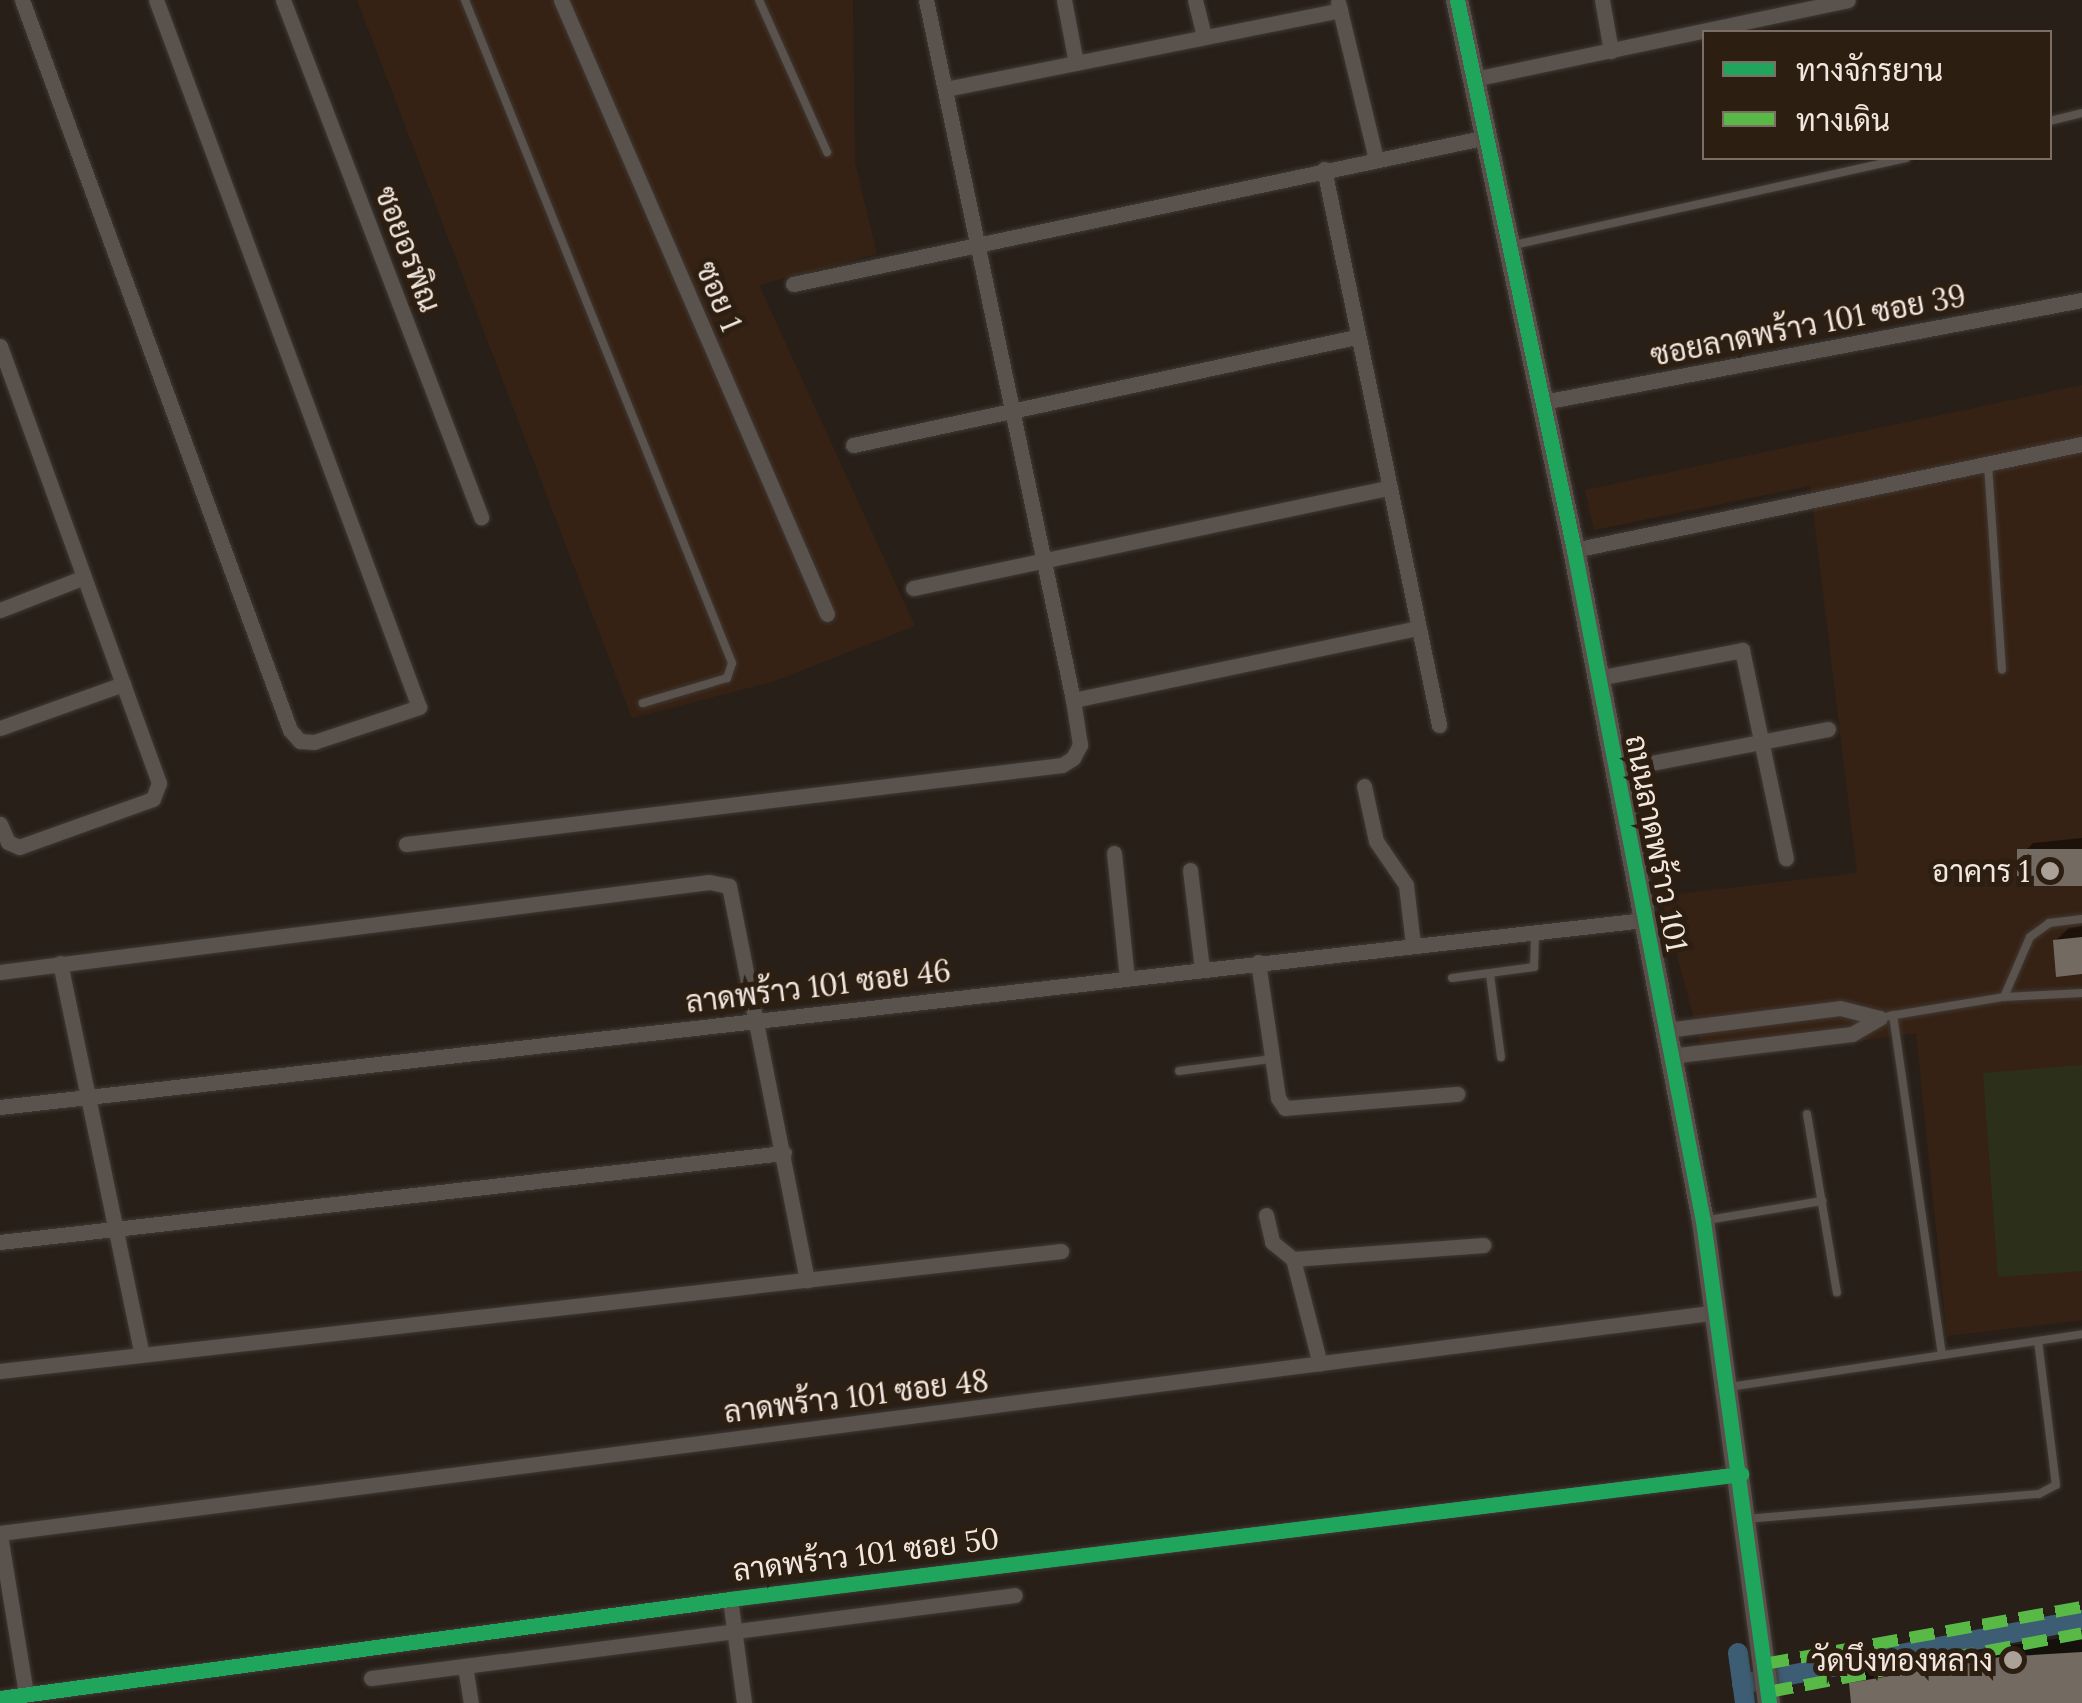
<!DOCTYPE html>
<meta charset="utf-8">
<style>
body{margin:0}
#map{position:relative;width:2082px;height:1703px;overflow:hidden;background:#271f18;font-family:Lora,Sarabun,serif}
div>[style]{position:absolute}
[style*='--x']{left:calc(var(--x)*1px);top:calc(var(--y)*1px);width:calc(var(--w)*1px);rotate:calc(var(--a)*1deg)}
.built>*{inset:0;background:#362214}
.green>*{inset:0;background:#2c301b}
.shadow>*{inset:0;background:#0007}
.canal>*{height:20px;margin:-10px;padding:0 10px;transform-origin:10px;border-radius:10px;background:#3c5d73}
.building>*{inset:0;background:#736b61;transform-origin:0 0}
.roads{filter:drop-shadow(0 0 2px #403934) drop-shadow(0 0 2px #403934)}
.lane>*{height:8px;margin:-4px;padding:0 4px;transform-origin:4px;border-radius:4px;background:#59524d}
.street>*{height:15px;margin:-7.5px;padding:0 7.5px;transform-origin:7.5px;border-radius:7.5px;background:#59524d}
.secondary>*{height:22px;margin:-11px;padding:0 11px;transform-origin:11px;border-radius:11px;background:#59504c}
.quiet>*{height:12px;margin-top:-6px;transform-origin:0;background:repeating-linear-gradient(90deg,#58b947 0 25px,transparent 0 37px)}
.cycleway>*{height:15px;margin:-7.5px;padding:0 7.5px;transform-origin:7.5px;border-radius:7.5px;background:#20a55d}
.dots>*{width:28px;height:28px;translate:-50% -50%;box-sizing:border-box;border:5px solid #2d1e12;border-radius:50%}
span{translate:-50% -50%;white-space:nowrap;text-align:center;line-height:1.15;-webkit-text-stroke:10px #2d1e12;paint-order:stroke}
.street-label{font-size:30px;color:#f2e7df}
.poi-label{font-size:30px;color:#f2e7df}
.right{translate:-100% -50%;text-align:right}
.legend{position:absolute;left:1702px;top:30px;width:350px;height:130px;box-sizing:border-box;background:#2d1e12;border:2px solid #7c6e64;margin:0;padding:12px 18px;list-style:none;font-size:30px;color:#f2e7df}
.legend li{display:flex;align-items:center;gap:20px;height:50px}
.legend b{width:50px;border:2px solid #7c6e64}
</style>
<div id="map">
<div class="built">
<i style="clip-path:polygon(357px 0,853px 0,855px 162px,877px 254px,759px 285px,915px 626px,772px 682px,632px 718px)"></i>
<i style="clip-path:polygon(2082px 385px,2082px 1320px,1947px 1336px,1916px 1033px,1706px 1063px,1661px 896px,1857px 873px,1810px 486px,1594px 530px,1585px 490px)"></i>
</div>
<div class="green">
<i style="clip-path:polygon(2082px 1065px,2082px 1271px,1998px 1277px,1983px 1073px)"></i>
</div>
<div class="shadow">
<i style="clip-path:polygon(2082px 838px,2082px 884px,2020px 857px,2033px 843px)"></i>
<i style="clip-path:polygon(2082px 926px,2082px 971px,2055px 941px,2069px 928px)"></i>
<i style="clip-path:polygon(2082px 1635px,2082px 1703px,1853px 1703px,1852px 1684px,1870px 1666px)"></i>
</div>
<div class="canal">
<i style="--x:1738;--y:1653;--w:50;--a:82"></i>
<i style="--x:1742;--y:1684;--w:346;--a:-10.7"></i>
</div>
<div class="building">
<i style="left:2082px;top:849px;width:37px;height:65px;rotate:90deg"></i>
<i style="clip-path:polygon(2082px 937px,2082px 974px,2056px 977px,2053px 940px)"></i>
<i style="clip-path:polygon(2082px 1652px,2082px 1703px,1851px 1703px,1849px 1683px,2000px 1657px)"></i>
</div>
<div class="roads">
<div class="lane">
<i style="--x:465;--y:0;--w:715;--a:68.06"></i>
<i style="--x:732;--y:663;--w:16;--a:108"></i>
<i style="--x:727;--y:678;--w:88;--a:163.4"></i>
<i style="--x:759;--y:0;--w:167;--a:65.9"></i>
<i style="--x:2050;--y:121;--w:33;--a:-14"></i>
<i style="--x:1514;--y:245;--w:402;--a:-12.5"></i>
<i style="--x:1988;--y:465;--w:205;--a:86.1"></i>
<i style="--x:1490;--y:975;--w:83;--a:82.4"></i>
<i style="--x:1452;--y:978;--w:83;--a:-7.6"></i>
<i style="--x:1534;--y:967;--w:36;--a:-88"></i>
<i style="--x:2004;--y:997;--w:65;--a:-66.6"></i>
<i style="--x:2030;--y:937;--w:24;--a:-36"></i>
<i style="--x:2049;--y:923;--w:33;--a:-7"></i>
<i style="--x:1893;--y:1015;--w:343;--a:81.8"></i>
<i style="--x:1889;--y:1016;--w:117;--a:-9.4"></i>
<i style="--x:2004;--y:997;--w:78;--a:-2.9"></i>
<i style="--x:1179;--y:1071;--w:94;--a:-7.4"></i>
<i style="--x:1807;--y:1114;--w:181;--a:80.5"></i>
<i style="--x:1708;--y:1220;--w:116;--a:-9.5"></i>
<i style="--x:1729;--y:1387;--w:357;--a:-8.5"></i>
<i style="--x:1746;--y:1519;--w:294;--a:-4.9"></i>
<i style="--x:2039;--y:1494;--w:19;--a:-28"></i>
<i style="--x:2056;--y:1485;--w:145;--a:-97.1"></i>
</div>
<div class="street">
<i style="--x:22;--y:0;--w:778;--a:69.84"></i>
<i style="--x:290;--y:730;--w:15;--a:48"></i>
<i style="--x:300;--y:741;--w:14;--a:4"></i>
<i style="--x:314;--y:742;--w:111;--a:-18.4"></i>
<i style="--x:419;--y:707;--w:754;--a:-110.4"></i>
<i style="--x:283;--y:0;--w:554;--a:69.04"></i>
<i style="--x:561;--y:0;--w:669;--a:66.58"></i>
<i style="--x:1064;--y:0;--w:64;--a:79.2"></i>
<i style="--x:1195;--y:0;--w:38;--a:76"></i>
<i style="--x:1602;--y:0;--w:52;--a:80"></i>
<i style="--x:1338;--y:2;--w:162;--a:76.4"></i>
<i style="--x:1474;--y:79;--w:382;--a:-11.9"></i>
<i style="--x:946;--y:89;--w:402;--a:-11.3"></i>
<i style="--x:1324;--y:169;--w:568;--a:78.31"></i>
<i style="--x:793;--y:284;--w:709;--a:-11.96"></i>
<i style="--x:0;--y:346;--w:465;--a:70"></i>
<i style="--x:159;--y:783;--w:17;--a:111"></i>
<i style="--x:153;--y:799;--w:142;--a:160.3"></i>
<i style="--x:19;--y:847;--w:12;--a:-156"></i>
<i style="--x:8;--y:842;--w:20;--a:-114"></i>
<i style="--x:1543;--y:402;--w:549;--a:-10.72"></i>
<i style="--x:853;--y:445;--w:514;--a:-12.12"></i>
<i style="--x:1574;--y:550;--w:519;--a:-11.79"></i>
<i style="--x:913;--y:588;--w:485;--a:-11.9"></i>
<i style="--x:0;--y:610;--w:90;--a:-21.4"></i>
<i style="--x:1598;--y:678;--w:147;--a:-11"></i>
<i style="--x:1742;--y:650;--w:213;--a:78.1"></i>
<i style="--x:1073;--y:700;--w:352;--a:-11.8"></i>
<i style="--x:0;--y:728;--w:131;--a:-19.7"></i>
<i style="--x:1615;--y:770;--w:217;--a:-10.9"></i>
<i style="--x:1364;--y:786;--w:56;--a:77.7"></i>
<i style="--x:1376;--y:841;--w:53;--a:55.7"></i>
<i style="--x:1406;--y:885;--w:60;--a:83.3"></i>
<i style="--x:406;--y:844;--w:661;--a:-6.87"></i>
<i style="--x:1062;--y:765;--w:13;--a:-32"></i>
<i style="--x:1073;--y:758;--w:15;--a:-62"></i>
<i style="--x:1080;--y:745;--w:46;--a:-98.8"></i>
<i style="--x:1073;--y:700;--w:715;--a:-101.86"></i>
<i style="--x:1114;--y:853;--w:126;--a:84.1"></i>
<i style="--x:1190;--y:870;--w:100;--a:83.1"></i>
<i style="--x:1258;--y:962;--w:137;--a:81.6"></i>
<i style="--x:1278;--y:1098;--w:12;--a:55"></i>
<i style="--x:1285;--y:1108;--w:173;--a:-4.7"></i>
<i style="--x:60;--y:963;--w:396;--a:78.2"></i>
<i style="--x:0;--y:972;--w:715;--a:-7.23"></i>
<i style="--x:709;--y:882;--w:20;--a:11"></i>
<i style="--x:729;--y:886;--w:402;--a:78.8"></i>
<i style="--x:1666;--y:1030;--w:175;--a:-7.2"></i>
<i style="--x:1840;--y:1008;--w:41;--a:14"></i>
<i style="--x:1670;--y:1056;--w:183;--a:-6.9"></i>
<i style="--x:1852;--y:1034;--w:32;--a:-30"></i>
<i style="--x:0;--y:1107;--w:1654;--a:-6.49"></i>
<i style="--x:1266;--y:1215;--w:28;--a:77"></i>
<i style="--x:1272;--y:1242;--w:27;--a:39"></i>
<i style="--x:1293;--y:1259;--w:108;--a:75.6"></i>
<i style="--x:0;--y:1242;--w:789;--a:-6.48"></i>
<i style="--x:1293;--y:1259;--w:191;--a:-4.2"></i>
<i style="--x:0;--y:1371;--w:1068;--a:-6.45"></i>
<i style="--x:0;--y:1533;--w:1732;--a:-7.33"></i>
<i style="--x:0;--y:1535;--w:160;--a:80.7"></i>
<i style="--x:730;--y:1599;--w:105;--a:82.3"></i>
<i style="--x:465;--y:1666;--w:37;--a:81"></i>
<i style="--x:371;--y:1678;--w:649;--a:-7.34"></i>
<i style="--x:0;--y:1698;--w:737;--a:-7.72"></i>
<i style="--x:730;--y:1599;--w:1019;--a:-7.05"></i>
</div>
<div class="secondary">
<i style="--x:1457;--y:0;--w:562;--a:77.99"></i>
<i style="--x:1574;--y:550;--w:683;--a:79.12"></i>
<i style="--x:1703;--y:1221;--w:486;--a:82.2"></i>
</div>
</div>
<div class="quiet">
<i style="--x:1764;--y:1664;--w:323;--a:-10.2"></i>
<i style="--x:1768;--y:1692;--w:319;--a:-10.6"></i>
</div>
<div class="cycleway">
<i style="--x:1457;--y:0;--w:562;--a:77.99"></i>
<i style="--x:1574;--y:550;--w:683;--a:79.12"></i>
<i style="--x:1703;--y:1221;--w:486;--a:82.2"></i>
<i style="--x:0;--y:1698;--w:737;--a:-7.72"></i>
<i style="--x:730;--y:1599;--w:1019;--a:-7.05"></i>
</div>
<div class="dots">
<i style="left:2050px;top:871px;background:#aba199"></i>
<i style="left:2013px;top:1660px;background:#aba199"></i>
</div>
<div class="street-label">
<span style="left:408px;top:249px;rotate:69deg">ซอยอรพิณ</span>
<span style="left:719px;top:296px;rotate:67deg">ซอย 1</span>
<span style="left:1808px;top:325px;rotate:-11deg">ซอยลาดพร้าว 101 ซอย 39</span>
<span style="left:1657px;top:843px;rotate:79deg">ถนนลาดพร้าว 101</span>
<span style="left:818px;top:986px;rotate:-7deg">ลาดพร้าว 101 ซอย 46</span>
<span style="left:856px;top:1396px;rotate:-7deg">ลาดพร้าว 101 ซอย 48</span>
<span style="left:866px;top:1554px;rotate:-7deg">ลาดพร้าว 101 ซอย 50</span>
</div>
<div class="poi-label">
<span class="right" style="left:2030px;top:871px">อาคาร 1</span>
<span class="right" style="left:1993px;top:1660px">วัดบึงทองหลาง</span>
</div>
<ul class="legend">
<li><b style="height:12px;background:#20a55d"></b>ทางจักรยาน</li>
<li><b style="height:12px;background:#58b947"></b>ทางเดิน</li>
</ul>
</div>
